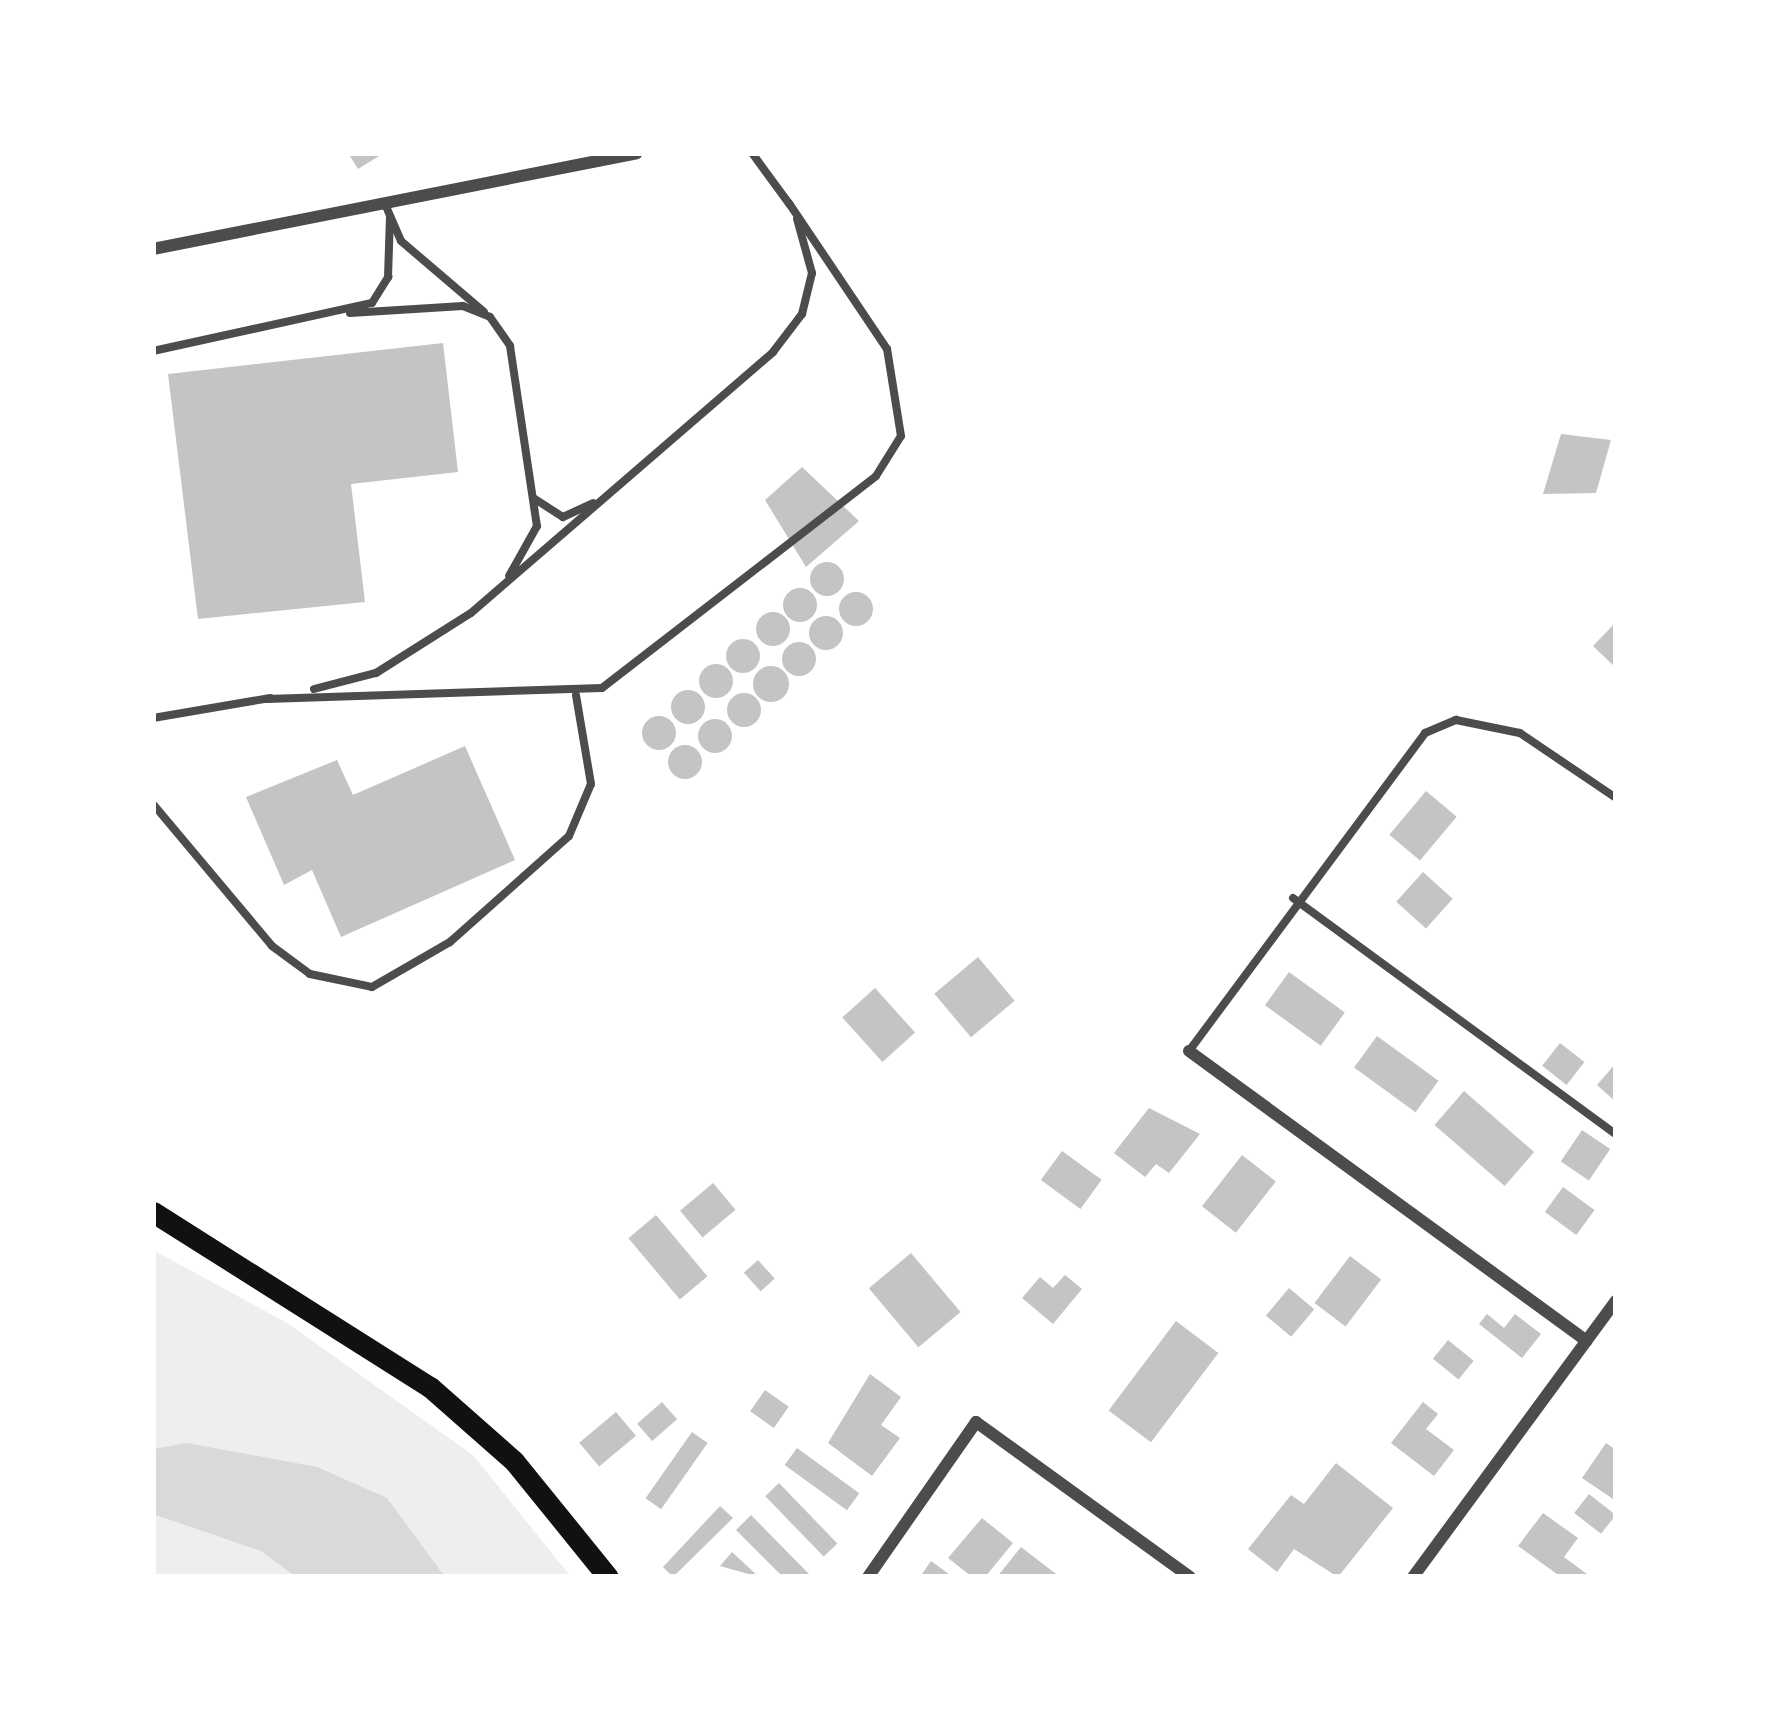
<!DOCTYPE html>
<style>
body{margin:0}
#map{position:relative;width:1769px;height:1730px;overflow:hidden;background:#fff;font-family:Arial,sans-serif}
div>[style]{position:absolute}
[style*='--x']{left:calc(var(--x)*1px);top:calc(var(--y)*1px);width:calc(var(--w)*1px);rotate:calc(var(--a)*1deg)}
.green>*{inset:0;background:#eee}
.water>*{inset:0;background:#d9d9d9}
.building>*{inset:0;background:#c4c4c4;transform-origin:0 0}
.round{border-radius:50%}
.service>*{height:8px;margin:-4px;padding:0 4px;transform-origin:4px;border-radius:4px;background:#4c4c4c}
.minor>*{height:12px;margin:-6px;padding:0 6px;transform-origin:6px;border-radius:6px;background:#4c4c4c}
.secondary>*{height:21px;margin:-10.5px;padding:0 10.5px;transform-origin:10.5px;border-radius:10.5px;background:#111}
span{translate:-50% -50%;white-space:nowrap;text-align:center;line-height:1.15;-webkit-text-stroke:9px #fff;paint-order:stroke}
.frame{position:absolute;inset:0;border:156px solid #fff;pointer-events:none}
</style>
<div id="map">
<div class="green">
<i style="clip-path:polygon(153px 1250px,287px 1323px,473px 1455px,571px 1577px,153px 1577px)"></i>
</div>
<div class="water">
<i style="clip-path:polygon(187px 1443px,317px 1467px,387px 1498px,445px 1577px,296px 1577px,261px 1551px,153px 1514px,153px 1449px)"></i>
</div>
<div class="building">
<i style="clip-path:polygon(348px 153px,384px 153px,358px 169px)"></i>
<i style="clip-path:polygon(443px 343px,458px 472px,351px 484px,365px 602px,198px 619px,168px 374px)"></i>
<i style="clip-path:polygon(1561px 434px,1611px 440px,1596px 493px,1543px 494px)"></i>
<i style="clip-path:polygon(802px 467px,859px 521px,806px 567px,765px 500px)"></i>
<i class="round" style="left:810px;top:562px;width:34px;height:34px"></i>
<i class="round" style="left:783px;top:588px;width:34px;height:34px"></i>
<i class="round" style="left:839px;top:592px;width:34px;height:34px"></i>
<i class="round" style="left:756px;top:612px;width:34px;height:34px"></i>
<i class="round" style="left:809px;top:616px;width:34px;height:34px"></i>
<i style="clip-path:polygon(1616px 622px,1616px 668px,1593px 646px)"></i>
<i class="round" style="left:726px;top:639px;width:34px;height:34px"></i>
<i class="round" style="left:782px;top:642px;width:34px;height:34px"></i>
<i class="round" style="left:699px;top:664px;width:34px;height:34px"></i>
<i class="round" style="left:753px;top:666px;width:36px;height:36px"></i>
<i class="round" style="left:671px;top:690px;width:34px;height:34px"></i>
<i class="round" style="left:727px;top:693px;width:34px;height:34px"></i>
<i class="round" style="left:642px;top:716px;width:34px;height:34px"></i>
<i class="round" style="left:698px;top:719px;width:34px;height:34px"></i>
<i class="round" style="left:668px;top:745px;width:34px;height:34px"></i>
<i style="clip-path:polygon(465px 746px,515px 860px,341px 937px,312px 870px,284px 885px,246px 797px,337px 760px,353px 795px)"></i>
<i style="left:1426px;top:791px;width:40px;height:57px;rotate:40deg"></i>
<i style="left:1423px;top:872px;width:40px;height:40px;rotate:42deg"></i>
<i style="left:978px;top:957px;width:57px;height:57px;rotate:50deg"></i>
<i style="left:1289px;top:972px;width:69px;height:41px;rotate:36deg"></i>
<i style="left:875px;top:988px;width:60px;height:44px;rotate:48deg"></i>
<i style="left:1377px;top:1036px;width:76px;height:39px;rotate:36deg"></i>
<i style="left:1560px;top:1043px;width:31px;height:29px;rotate:38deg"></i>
<i style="clip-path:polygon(1616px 1063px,1616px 1102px,1597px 1085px)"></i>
<i style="left:1464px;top:1091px;width:93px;height:45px;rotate:41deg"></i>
<i style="clip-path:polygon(1149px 1108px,1200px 1134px,1169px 1173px,1156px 1164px,1145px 1177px,1114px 1153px)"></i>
<i style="left:1582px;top:1130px;width:34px;height:38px;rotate:34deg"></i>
<i style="left:1062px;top:1151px;width:49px;height:36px;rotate:36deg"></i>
<i style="left:1242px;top:1155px;width:43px;height:65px;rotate:38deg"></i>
<i style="left:713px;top:1183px;width:35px;height:43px;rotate:50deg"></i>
<i style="left:1563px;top:1187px;width:39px;height:31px;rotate:36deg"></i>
<i style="left:656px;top:1215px;width:80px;height:36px;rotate:50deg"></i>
<i style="left:911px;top:1253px;width:77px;height:55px;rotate:50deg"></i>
<i style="left:1350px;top:1256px;width:39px;height:59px;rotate:37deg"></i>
<i style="left:758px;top:1260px;width:25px;height:19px;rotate:48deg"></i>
<i style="clip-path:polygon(1065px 1275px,1082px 1289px,1053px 1324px,1022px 1298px,1040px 1277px,1053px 1288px)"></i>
<i style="left:1289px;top:1288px;width:33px;height:36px;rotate:40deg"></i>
<i style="clip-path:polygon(1487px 1314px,1504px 1328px,1515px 1314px,1541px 1334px,1522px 1358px,1479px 1324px)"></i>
<i style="left:1176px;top:1321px;width:53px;height:112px;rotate:37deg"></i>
<i style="left:1448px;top:1340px;width:33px;height:24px;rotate:39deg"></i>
<i style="clip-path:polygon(870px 1374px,901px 1397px,881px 1425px,900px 1438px,872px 1476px,828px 1443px)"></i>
<i style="left:765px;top:1390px;width:29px;height:26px;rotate:35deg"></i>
<i style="left:662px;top:1402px;width:23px;height:33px;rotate:49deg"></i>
<i style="clip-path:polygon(1423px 1402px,1438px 1414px,1426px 1429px,1454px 1450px,1434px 1476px,1391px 1443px)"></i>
<i style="left:616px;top:1412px;width:31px;height:48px;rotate:50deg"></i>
<i style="left:692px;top:1432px;width:19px;height:81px;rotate:35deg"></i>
<i style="clip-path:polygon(1606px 1443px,1616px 1450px,1616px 1501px,1582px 1478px)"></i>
<i style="left:797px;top:1448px;width:77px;height:21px;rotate:36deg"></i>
<i style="clip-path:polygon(1336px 1463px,1393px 1508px,1338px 1577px,1294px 1549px,1277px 1572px,1248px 1549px,1291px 1495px,1304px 1504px)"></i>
<i style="left:779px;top:1483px;width:84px;height:19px;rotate:46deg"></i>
<i style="left:1589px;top:1494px;width:34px;height:24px;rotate:38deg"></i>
<i style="clip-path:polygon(720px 1506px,733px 1518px,673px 1577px,663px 1567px)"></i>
<i style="clip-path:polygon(1543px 1513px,1578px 1538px,1564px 1557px,1591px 1577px,1561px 1577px,1518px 1546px)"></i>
<i style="clip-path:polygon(751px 1515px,812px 1577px,783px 1577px,736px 1530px)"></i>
<i style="clip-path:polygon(982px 1518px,1013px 1543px,985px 1577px,972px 1577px,948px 1558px)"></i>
<i style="clip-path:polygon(1021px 1547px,1060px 1577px,997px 1577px)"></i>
<i style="clip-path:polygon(732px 1552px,759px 1577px,720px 1566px)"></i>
<i style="clip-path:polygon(931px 1561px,953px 1577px,920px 1577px)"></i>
</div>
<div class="service">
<i style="--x:752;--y:153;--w:64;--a:53.8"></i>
<i style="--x:385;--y:204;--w:40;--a:66.6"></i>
<i style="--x:401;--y:241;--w:109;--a:40.5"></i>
<i style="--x:350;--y:313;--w:113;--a:-3.5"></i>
<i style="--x:463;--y:306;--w:29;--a:22"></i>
<i style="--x:490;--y:317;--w:35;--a:55"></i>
<i style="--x:510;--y:346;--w:182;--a:81.5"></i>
<i style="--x:537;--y:526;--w:57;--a:119.2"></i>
<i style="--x:153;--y:351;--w:224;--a:-12.4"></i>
<i style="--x:372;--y:303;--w:31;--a:-58"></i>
<i style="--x:388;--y:277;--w:60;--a:-88.1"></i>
<i style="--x:535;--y:499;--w:33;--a:33"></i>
<i style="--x:563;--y:517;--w:33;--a:-25"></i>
<i style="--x:314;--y:689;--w:64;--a:-14.5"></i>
<i style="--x:376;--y:673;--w:112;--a:-32.3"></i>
<i style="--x:471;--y:613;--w:399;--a:-40.8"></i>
<i style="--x:773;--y:352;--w:48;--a:-52.7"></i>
<i style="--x:802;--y:314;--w:42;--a:-76.3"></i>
<i style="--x:812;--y:273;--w:56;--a:-105.5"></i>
<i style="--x:267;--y:699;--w:335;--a:-1.9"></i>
<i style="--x:602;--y:688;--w:346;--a:-37.7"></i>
<i style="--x:876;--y:476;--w:47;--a:-58"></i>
<i style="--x:901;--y:436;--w:88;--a:-99.1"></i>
<i style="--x:887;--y:349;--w:176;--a:-123.9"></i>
<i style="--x:153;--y:718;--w:119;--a:-9.7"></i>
<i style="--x:153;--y:804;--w:185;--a:50"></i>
<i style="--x:272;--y:946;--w:47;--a:36.4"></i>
<i style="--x:310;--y:974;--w:63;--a:11.8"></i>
<i style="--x:372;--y:987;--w:90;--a:-30"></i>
<i style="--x:450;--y:942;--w:159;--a:-41.7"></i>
<i style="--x:569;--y:836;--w:56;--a:-67.1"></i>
<i style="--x:591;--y:784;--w:90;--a:-99.6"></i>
<i style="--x:1293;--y:898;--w:400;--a:36.2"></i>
<i style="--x:1189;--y:1051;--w:396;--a:-53.4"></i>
<i style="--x:1425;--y:733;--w:34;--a:-23"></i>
<i style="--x:1456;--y:720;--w:65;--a:11.5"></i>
<i style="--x:1520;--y:733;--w:116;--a:34.1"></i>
</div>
<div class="minor">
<i style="--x:153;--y:249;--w:493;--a:-11.2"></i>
<i style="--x:1189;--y:1051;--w:492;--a:36.1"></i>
<i style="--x:868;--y:1577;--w:189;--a:-55.1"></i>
<i style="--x:976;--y:1422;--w:264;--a:35.9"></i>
<i style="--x:1413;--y:1577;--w:343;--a:-53.7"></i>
</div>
<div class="secondary">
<i style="--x:153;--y:1212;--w:328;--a:32.3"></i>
<i style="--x:430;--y:1387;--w:112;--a:41.4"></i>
<i style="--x:514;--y:1461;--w:149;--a:51"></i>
</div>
<div class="frame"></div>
</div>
